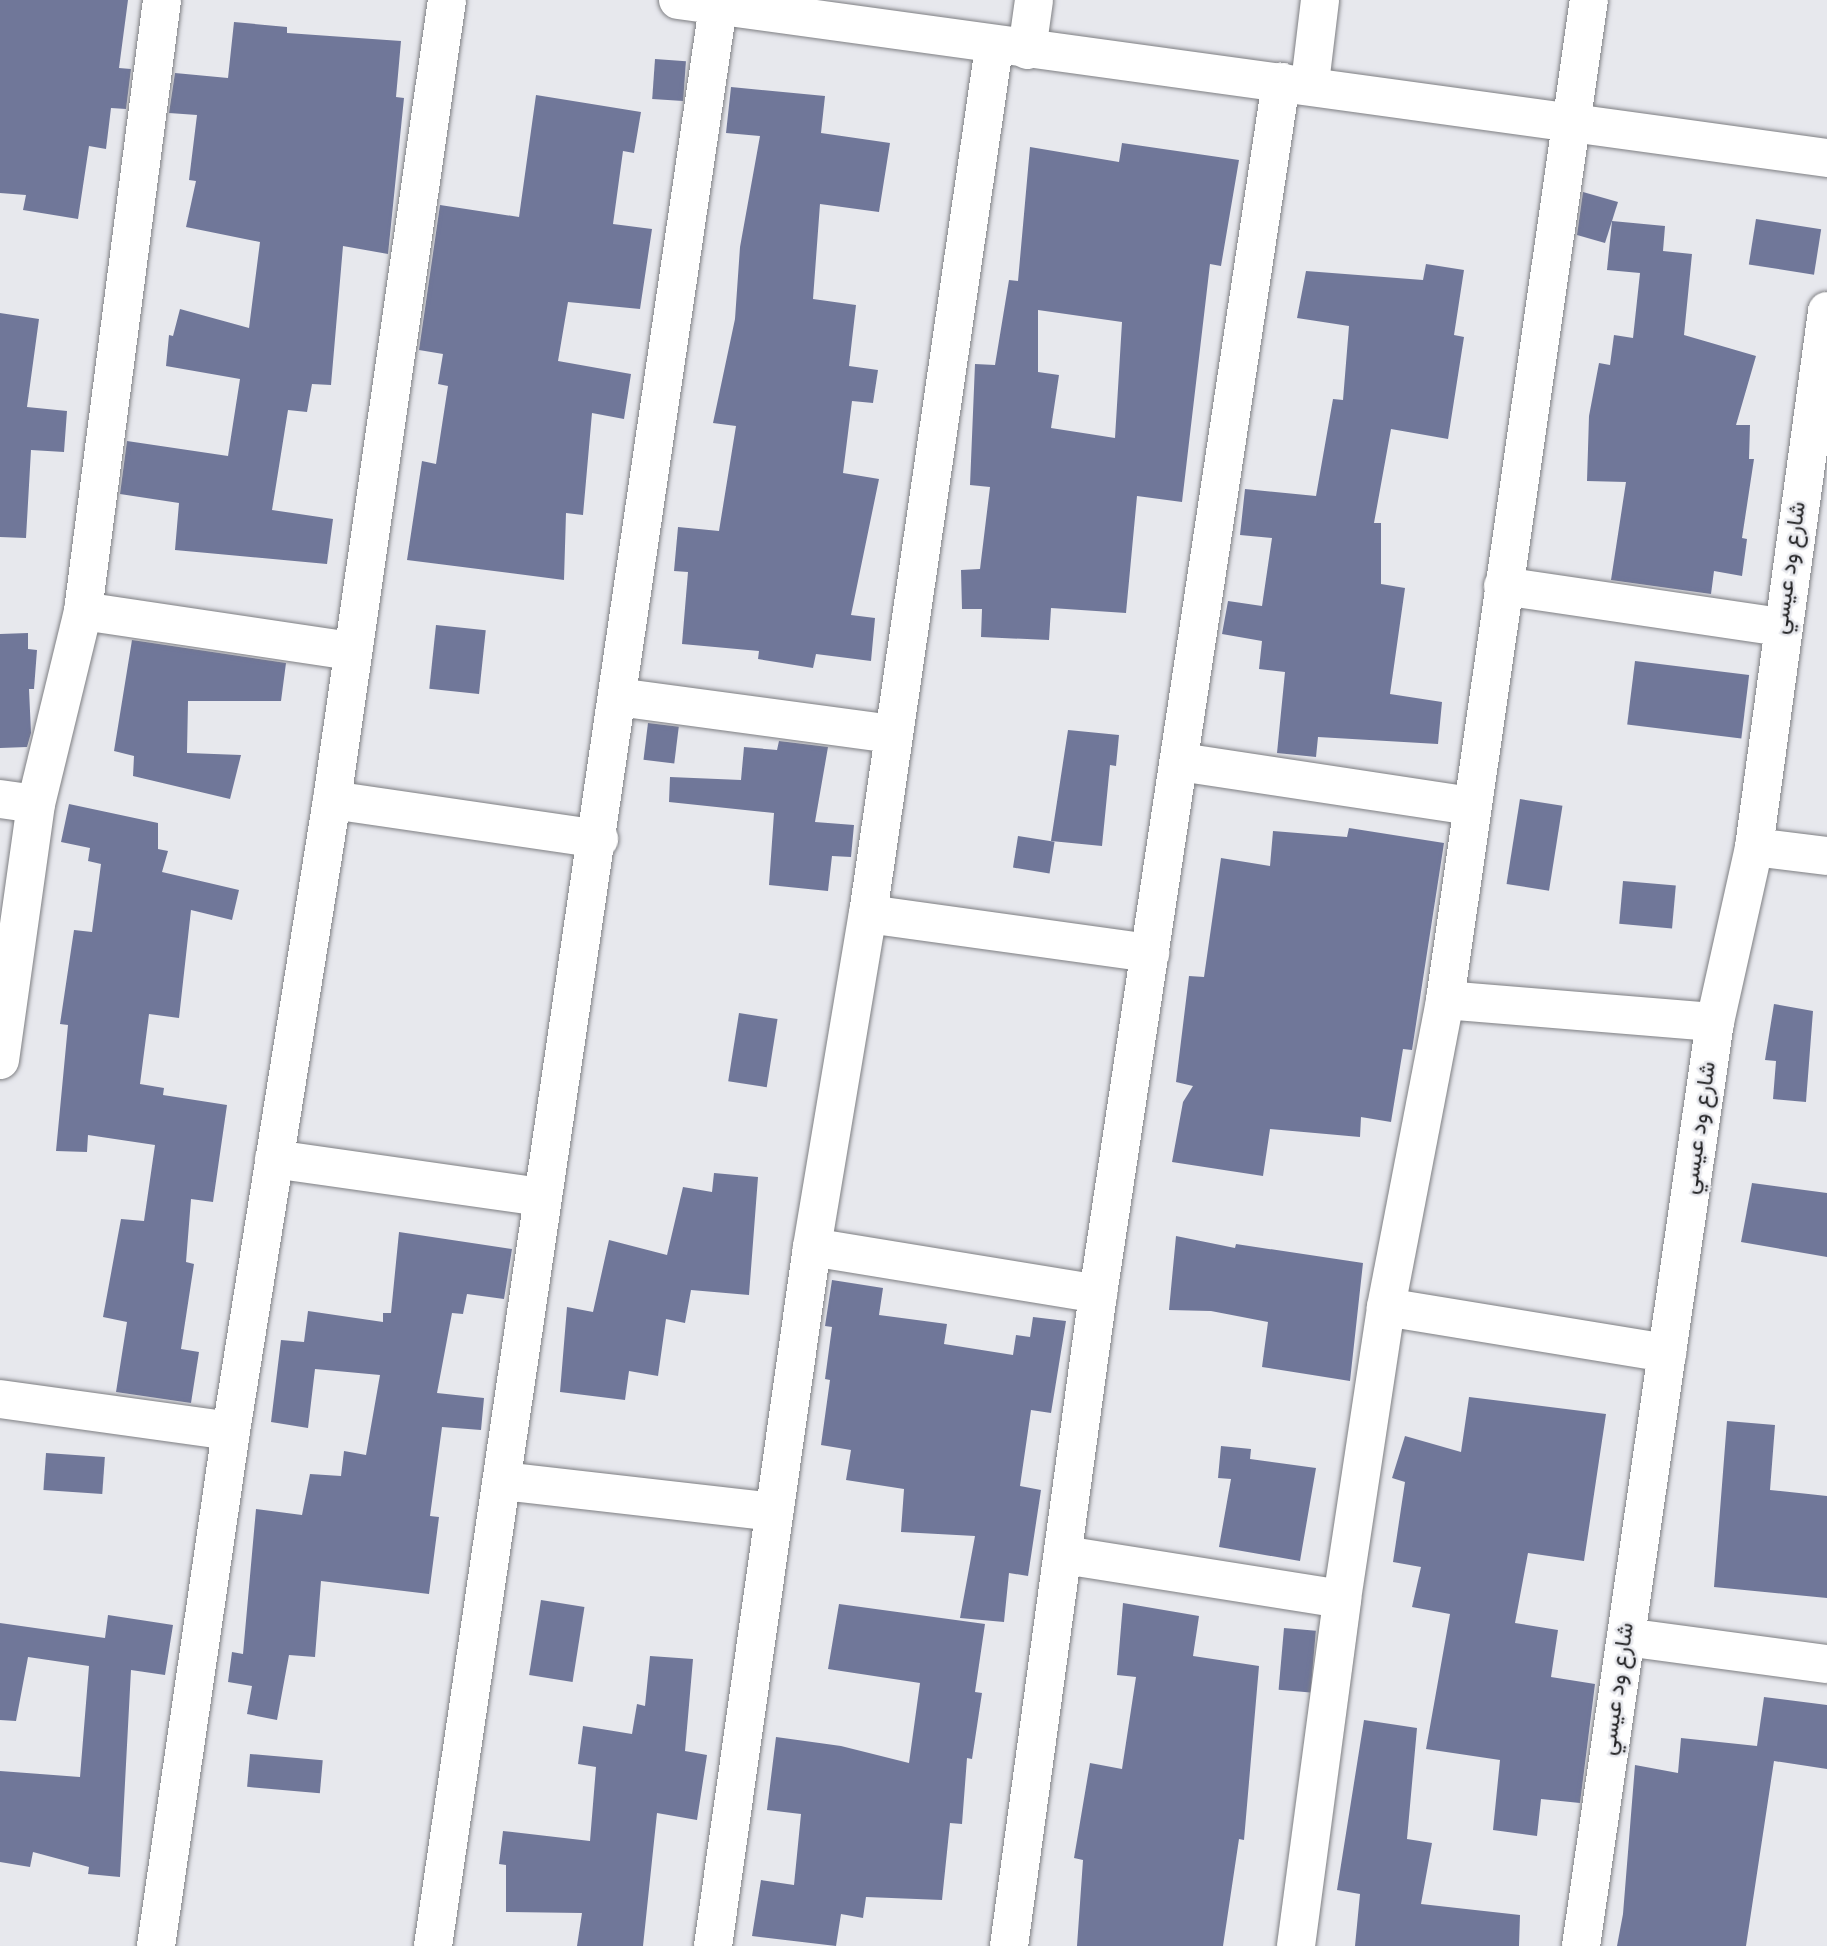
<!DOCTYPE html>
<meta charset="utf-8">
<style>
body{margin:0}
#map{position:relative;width:1827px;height:1946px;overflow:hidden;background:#e7e8ed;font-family:Spectral,Vazirmatn,serif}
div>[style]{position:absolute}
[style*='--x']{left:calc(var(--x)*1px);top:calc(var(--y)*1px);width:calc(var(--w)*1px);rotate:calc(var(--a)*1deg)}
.building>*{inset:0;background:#707799;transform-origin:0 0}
.roads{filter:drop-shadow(0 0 2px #7e7f83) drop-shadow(0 0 2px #7e7f83)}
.minor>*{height:38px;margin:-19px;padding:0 19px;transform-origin:19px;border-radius:19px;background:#fff}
span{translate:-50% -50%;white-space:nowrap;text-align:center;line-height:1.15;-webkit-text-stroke:5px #e7e8ed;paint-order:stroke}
.street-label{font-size:23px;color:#232325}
</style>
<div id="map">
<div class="building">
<i style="clip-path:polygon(0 0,128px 0,119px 68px,131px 69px,126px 109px,111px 108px,106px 149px,89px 146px,78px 219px,23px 210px,26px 195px,0 193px)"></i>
<i style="clip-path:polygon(234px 22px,287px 27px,287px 33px,401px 41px,396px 97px,404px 98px,388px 254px,343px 246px,331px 385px,312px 384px,307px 412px,288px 410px,272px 510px,333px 519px,327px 564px,175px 550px,179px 503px,120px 494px,127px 441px,228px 456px,240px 379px,166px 366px,169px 335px,173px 336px,180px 309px,249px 328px,260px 242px,186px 227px,196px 181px,189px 180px,197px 115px,169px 113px,175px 73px,228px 78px)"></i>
<i style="left:655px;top:59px;width:31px;height:40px;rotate:4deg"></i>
<i style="clip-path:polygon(731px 87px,825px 96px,821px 133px,890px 143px,879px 212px,820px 204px,813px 299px,856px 305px,849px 366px,878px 370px,873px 403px,852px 401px,843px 473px,879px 479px,851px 615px,875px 618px,871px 661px,816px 654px,813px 668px,758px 659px,759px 651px,682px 644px,688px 572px,674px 571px,678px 527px,719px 531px,736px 426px,713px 423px,735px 319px,740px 247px,760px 136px,726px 133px)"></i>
<i style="clip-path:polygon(536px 95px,641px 112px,634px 153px,623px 151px,613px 224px,652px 229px,640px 309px,568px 302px,558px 361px,631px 374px,624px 419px,592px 413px,583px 515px,566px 513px,564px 580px,407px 560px,422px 461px,436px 464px,448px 386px,438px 384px,443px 354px,419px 350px,440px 205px,519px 217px)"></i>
<i style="clip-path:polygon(evenodd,1122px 143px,1239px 160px,1221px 266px,1210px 264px,1182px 502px,1137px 496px,1126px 613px,1051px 608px,1049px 640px,981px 637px,982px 609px,962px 609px,961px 570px,980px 569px,990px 487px,970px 485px,975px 364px,995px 365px,1009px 280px,1018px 281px,1030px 147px,1119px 162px,1122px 143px,1038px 310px,1122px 322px,1115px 438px,1051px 428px,1059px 375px,1038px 372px,1038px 310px)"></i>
<i style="clip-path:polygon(1583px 192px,1618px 202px,1605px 243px,1577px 235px)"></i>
<i style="left:1756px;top:219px;width:66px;height:46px;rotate:9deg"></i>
<i style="clip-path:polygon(1612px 221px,1665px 226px,1663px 251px,1692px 254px,1684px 335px,1756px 356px,1736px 425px,1750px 425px,1749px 459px,1754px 459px,1742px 538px,1747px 539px,1742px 576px,1714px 571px,1711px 594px,1611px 580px,1626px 482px,1587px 481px,1589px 416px,1599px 363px,1610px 365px,1614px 335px,1633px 338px,1640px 273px,1607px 270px)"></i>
<i style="clip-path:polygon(1426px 264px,1464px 270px,1454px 335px,1464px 337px,1448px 439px,1391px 429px,1374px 523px,1381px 523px,1381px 584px,1405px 588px,1390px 694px,1442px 702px,1438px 744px,1318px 737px,1316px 757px,1277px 753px,1285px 672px,1259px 669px,1262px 641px,1222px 634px,1228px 601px,1262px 606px,1272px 538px,1240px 535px,1245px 489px,1316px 496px,1333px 399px,1343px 400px,1349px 326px,1297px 318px,1306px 271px,1423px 280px)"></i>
<i style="clip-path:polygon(0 313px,39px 319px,27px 407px,67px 411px,64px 452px,31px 450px,26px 538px,0 537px)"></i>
<i style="left:436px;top:625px;width:50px;height:64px;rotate:6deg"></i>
<i style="clip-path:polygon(28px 633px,28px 649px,37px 650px,34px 689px,29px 689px,31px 733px,27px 747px,0 748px,0 634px)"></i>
<i style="clip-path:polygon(132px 640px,286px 663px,281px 701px,188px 701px,187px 753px,241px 755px,230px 799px,133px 776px,134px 756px,114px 751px)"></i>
<i style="left:1635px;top:661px;width:115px;height:64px;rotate:7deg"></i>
<i style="left:648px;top:723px;width:31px;height:37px;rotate:7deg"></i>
<i style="clip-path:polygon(1068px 730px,1119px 735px,1116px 766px,1110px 765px,1102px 846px,1051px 841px)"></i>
<i style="clip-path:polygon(779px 741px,828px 747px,815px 822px,854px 825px,851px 857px,832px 856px,828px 891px,769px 885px,774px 813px,669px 802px,670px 777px,741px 780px,744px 747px,777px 750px)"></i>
<i style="left:1520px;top:799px;width:43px;height:86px;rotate:9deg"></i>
<i style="clip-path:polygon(69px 804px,158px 823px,158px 849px,168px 851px,162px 872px,239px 890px,232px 920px,191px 910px,179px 1018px,149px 1014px,140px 1084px,164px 1088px,163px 1095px,227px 1105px,213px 1202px,191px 1199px,186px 1262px,194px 1264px,181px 1349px,199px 1352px,191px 1403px,116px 1392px,127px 1322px,103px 1317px,121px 1219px,144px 1221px,155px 1145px,88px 1135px,87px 1152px,56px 1151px,68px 1025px,60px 1024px,74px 930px,92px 932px,101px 864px,88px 861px,90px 848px,61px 842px)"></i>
<i style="clip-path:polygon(1349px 828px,1444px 843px,1412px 1050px,1403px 1049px,1391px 1122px,1361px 1117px,1360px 1137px,1270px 1129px,1263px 1176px,1172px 1162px,1183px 1102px,1193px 1086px,1176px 1082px,1189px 976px,1204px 977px,1221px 858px,1270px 866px,1273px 831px,1347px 837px)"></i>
<i style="left:1018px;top:836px;width:37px;height:32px;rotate:9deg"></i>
<i style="left:1623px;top:881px;width:53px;height:43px;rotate:5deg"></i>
<i style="clip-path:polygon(1774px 1004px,1813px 1011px,1806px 1102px,1773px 1099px,1776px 1061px,1765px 1060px)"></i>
<i style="left:739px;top:1013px;width:39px;height:69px;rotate:9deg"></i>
<i style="clip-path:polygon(714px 1173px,758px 1177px,749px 1295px,691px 1290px,685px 1323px,666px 1319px,658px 1376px,629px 1371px,625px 1400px,560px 1392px,567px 1307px,593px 1312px,609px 1240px,667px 1255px,683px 1187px,712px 1192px)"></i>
<i style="clip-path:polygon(1752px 1183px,1827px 1193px,1827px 1257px,1741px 1242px)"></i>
<i style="clip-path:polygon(399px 1232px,512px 1249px,504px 1299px,467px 1294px,463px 1314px,452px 1313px,437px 1393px,484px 1398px,481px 1430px,442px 1427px,430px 1516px,439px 1517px,429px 1594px,321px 1581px,315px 1657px,289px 1655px,277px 1720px,247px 1714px,252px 1686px,228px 1682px,232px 1652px,243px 1654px,256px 1509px,302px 1515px,310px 1474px,341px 1476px,344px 1451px,366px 1455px,380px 1375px,315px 1369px,308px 1428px,271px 1422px,281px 1340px,304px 1342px,308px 1311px,383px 1322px,383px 1313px,391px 1313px)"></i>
<i style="clip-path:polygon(1176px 1236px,1235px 1248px,1236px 1244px,1363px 1263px,1350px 1381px,1262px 1367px,1268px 1322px,1211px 1311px,1169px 1310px)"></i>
<i style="clip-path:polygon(832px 1280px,883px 1288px,879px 1315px,947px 1324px,944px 1344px,1013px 1355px,1016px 1335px,1030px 1337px,1033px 1317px,1066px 1321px,1051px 1413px,1031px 1410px,1020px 1486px,1041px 1490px,1028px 1576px,1009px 1573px,1004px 1622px,960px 1618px,975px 1536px,901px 1532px,904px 1489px,846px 1480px,851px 1450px,821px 1445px,830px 1380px,825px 1379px,832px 1327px,825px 1326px)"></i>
<i style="clip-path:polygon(1469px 1397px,1606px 1414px,1584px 1561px,1528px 1553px,1515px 1623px,1558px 1630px,1551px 1677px,1595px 1684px,1580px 1803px,1541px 1799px,1537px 1836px,1493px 1830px,1500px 1760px,1426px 1749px,1450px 1614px,1412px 1607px,1421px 1567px,1393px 1562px,1405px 1482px,1392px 1478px,1405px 1436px,1461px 1452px)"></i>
<i style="clip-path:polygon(1727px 1421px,1775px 1425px,1770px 1490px,1827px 1496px,1827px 1598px,1714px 1587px)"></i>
<i style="clip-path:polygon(1221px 1446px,1251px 1449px,1250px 1459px,1316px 1468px,1300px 1561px,1219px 1547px,1231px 1479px,1218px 1478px)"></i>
<i style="left:46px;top:1453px;width:59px;height:37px;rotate:4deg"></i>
<i style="left:541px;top:1600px;width:44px;height:76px;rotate:9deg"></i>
<i style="clip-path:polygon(1123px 1603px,1199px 1616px,1193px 1656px,1259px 1666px,1244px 1840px,1239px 1839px,1223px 1946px,1077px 1946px,1083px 1860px,1074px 1858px,1090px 1763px,1122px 1769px,1136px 1677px,1117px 1675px)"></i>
<i style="clip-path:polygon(839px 1604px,985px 1624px,975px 1692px,982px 1693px,972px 1759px,967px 1758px,962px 1824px,950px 1823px,942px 1900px,866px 1897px,863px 1918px,841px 1914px,836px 1946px,752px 1936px,761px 1880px,794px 1885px,801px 1814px,767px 1810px,776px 1737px,841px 1746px,909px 1763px,920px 1683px,828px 1669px)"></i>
<i style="clip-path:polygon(108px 1615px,173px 1625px,165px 1675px,131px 1670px,120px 1877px,88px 1874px,89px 1867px,33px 1852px,30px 1867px,0 1862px,0 1771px,80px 1777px,89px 1666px,28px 1657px,16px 1721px,0 1720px,0 1623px,105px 1638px)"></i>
<i style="left:1284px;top:1628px;width:32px;height:62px;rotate:5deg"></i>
<i style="clip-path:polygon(650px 1656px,693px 1659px,685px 1751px,707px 1755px,697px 1820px,657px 1813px,643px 1946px,577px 1946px,582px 1913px,506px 1912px,506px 1865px,499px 1864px,503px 1831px,590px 1841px,596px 1767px,578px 1764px,583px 1726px,632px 1734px,637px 1704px,645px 1706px)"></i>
<i style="clip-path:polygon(1764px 1697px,1827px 1705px,1827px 1769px,1774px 1761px,1746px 1946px,1617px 1946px,1623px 1914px,1635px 1765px,1678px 1773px,1681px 1738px,1757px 1746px)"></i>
<i style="clip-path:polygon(1364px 1720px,1417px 1728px,1407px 1839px,1432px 1843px,1421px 1904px,1520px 1915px,1519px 1946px,1355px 1946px,1360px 1894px,1337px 1890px)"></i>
<i style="left:250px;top:1754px;width:73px;height:33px;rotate:5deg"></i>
</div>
<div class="roads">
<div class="minor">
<i style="--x:678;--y:0;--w:1160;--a:7.83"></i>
<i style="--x:1027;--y:50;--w:50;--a:-82"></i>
<i style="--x:1310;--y:83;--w:84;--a:-83.1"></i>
<i style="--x:1503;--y:586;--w:282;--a:8.4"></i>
<i style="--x:83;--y:611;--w:272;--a:8.5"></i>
<i style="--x:618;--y:697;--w:277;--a:7.7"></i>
<i style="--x:1180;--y:762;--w:295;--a:8.6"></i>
<i style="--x:0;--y:799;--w:36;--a:8"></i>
<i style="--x:332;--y:800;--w:270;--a:8.3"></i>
<i style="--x:1754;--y:847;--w:74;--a:7"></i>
<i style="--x:868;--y:914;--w:285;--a:7.9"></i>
<i style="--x:1445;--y:1000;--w:271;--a:4.7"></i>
<i style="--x:0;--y:1060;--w:259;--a:-82"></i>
<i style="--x:36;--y:804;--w:199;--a:-76.3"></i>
<i style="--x:83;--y:611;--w:616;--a:-82.63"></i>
<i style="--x:274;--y:1159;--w:270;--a:8.1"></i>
<i style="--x:812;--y:1247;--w:290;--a:9.3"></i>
<i style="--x:1386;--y:1307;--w:285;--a:9.3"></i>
<i style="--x:0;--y:1399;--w:233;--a:7.9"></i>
<i style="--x:503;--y:1481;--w:273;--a:6.5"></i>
<i style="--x:1064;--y:1555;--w:281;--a:9"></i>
<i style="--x:1626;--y:1637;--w:203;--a:7.7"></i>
<i style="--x:156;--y:1946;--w:520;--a:-81.71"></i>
<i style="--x:231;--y:1431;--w:639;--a:-80.91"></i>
<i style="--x:332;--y:800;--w:808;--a:-81.82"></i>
<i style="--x:433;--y:1946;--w:1961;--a:-81.64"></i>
<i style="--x:713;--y:1946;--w:706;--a:-81.94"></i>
<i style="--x:812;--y:1247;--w:338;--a:-80.5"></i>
<i style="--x:868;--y:914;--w:876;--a:-81.73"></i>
<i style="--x:1009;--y:1946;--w:658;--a:-82.23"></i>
<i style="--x:1098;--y:1294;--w:1226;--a:-81.41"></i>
<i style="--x:1296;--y:1946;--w:350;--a:-82.4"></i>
<i style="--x:1342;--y:1599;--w:295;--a:-81.4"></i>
<i style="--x:1386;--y:1307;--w:313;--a:-79.1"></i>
<i style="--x:1445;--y:1000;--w:1010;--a:-81.81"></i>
<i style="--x:1581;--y:1946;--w:934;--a:-81.75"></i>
<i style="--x:1715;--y:1022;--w:179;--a:-77.4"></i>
<i style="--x:1754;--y:847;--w:541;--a:-82.24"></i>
</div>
</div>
<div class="street-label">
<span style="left:1790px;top:568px;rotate:-82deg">شارع ود عيسي</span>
<span style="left:1700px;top:1128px;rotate:-82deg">شارع ود عيسي</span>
<span style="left:1618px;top:1689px;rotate:-82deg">شارع ود عيسي</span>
</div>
</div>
